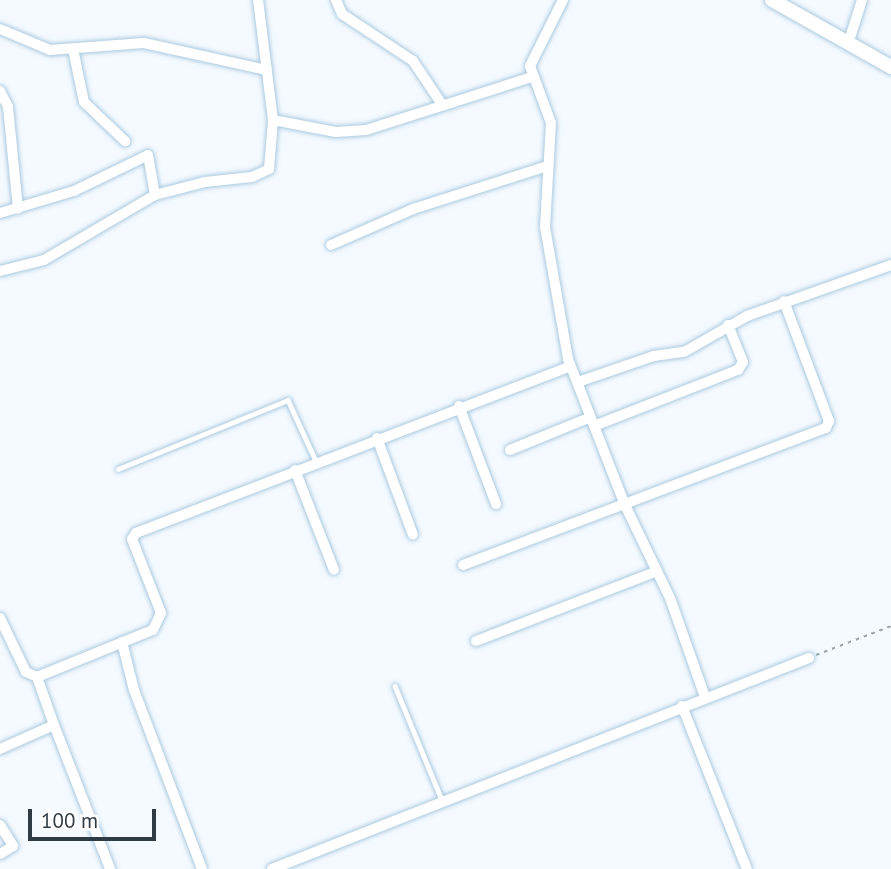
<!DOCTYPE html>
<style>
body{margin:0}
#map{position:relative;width:891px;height:869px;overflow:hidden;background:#f4faff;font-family:"PT Sans",sans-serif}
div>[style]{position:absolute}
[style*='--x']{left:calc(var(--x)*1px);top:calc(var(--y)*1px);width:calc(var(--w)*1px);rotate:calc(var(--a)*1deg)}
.path>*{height:2px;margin-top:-1px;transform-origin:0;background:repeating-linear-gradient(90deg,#9da6ac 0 3.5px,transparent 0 8.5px)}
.roads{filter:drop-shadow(0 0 2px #accae0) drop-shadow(0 0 2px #accae0)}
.lane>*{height:4.5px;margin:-2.25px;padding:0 2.25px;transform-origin:2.25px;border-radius:2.25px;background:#fff}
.street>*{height:10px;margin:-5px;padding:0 5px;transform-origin:5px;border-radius:5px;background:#fff}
.secondary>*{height:14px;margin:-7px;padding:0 7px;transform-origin:7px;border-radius:7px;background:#fff}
span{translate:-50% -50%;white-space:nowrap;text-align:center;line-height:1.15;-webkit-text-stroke:5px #fff;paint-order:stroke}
.scale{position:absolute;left:28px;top:809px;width:128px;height:32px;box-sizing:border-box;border:4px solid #303c45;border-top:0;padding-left:9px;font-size:21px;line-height:24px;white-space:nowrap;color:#303c45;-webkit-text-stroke:5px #fff;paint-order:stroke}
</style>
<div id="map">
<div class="path">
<i style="--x:816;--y:655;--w:80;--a:-21.1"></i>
</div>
<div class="roads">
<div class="lane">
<i style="--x:118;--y:469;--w:183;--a:-22.1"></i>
<i style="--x:288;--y:400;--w:67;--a:65.3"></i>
<i style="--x:395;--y:686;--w:123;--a:67.6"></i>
</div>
<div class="street">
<i style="--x:336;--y:0;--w:15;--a:67"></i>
<i style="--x:342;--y:14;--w:85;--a:33.5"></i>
<i style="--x:413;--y:61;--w:50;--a:56.3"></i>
<i style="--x:563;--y:0;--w:74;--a:116.6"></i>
<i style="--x:530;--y:66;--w:61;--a:69.8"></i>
<i style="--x:551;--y:123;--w:104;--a:93.3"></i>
<i style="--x:545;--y:227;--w:134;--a:80.1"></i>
<i style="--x:568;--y:359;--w:155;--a:68.7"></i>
<i style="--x:624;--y:503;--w:106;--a:64.2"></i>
<i style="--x:670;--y:598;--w:105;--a:70.5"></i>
<i style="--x:0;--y:29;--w:54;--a:22.8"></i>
<i style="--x:50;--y:50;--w:94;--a:-4.3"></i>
<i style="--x:144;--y:43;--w:126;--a:12.4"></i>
<i style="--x:849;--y:41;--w:43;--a:-72.4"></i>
<i style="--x:73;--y:49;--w:54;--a:78.3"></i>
<i style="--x:84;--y:102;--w:57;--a:43.6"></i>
<i style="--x:0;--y:91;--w:18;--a:63"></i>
<i style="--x:8;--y:107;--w:102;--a:84.4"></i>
<i style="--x:273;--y:120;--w:64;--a:10.8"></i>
<i style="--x:336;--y:132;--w:30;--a:-4"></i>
<i style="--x:366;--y:130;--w:174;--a:-17.7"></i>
<i style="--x:0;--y:213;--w:77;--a:-16.6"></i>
<i style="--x:74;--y:191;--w:82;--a:-25.9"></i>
<i style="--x:148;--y:155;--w:41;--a:80.1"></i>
<i style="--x:331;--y:245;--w:90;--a:-23.7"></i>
<i style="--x:413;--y:209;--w:142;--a:-17.7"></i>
<i style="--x:0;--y:271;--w:45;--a:-14"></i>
<i style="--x:44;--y:260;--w:129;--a:-30.4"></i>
<i style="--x:155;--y:195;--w:52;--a:-14.6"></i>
<i style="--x:205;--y:182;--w:47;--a:-6.1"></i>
<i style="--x:252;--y:177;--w:19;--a:-25"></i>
<i style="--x:269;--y:169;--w:49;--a:-85.3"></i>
<i style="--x:273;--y:120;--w:121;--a:-97.1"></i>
<i style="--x:578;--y:382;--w:80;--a:-18.9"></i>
<i style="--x:654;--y:356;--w:30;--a:-8"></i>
<i style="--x:684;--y:352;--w:73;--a:-29.7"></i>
<i style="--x:747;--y:316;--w:153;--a:-19.5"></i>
<i style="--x:459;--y:406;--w:105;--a:69.3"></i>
<i style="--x:594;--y:426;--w:155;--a:-21.3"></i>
<i style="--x:738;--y:370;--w:9;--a:-58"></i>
<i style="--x:743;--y:362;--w:40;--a:-112"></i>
<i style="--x:377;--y:438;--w:103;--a:69.6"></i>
<i style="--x:510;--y:450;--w:87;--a:-22.2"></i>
<i style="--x:295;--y:470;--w:107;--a:68.7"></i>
<i style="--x:463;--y:565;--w:388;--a:-20.7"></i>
<i style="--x:826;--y:428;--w:8;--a:-67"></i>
<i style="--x:829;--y:421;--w:128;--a:-110.6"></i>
<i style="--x:0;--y:618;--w:60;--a:64.3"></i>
<i style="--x:26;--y:672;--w:12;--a:24"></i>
<i style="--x:37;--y:677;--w:125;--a:-22.1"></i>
<i style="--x:153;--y:630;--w:19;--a:-65"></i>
<i style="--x:161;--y:613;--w:79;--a:-111.4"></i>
<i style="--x:132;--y:539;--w:7;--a:-56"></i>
<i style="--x:136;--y:533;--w:465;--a:-21"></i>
<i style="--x:476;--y:641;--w:194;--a:-21.1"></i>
<i style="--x:122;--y:642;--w:49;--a:76"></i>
<i style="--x:134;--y:690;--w:191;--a:69.2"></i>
<i style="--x:682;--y:706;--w:175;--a:68.3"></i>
<i style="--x:54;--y:725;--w:155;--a:68.7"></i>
<i style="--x:0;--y:749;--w:59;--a:-24"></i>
<i style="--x:54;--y:725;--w:51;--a:-109.5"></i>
<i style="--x:0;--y:825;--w:25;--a:58"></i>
<i style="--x:13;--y:846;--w:15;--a:148"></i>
<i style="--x:272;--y:869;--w:577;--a:-21.45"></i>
</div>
<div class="secondary">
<i style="--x:772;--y:0;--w:137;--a:29.4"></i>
</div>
</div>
<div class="scale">100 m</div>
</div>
